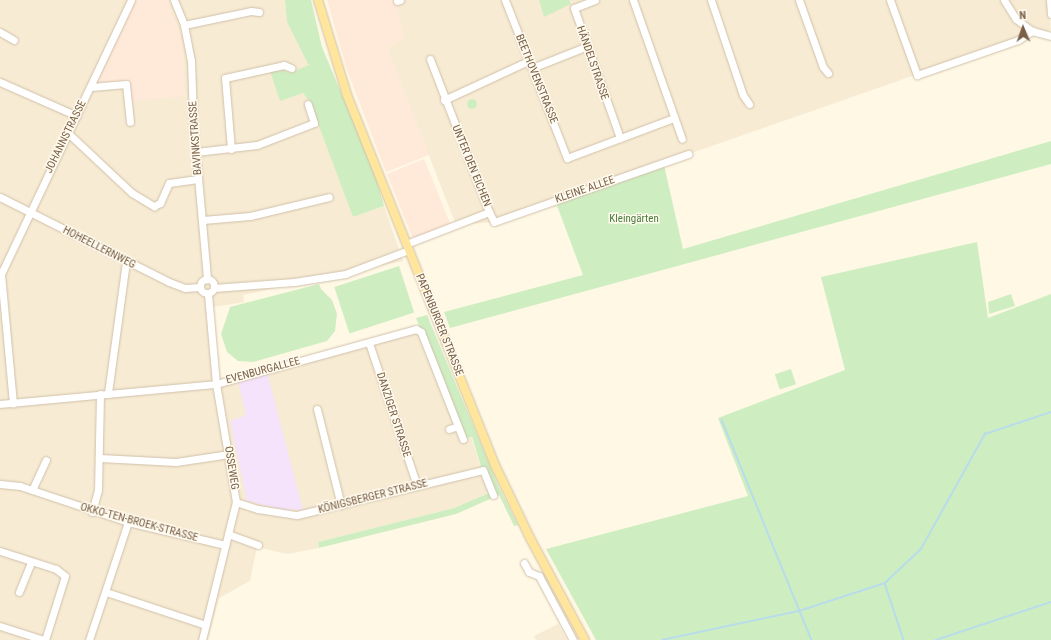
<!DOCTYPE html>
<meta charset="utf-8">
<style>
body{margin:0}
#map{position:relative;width:1051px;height:640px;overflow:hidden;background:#fef8e5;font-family:"Roboto Condensed",sans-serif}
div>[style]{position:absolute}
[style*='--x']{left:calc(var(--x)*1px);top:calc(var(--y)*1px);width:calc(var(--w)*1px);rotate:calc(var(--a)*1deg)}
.residential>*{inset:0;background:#f7ebd3}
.commercial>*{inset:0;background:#ffe9d9;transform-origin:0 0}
.education>*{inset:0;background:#f5e2fb}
.green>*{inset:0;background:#ceeec2;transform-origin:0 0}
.round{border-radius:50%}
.stream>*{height:1.5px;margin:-0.75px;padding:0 0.75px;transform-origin:0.75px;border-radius:0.75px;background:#b8dcea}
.roads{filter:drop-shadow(0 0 1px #d1c0aa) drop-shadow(0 0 1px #d1c0aa)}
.minor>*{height:7px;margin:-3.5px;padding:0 3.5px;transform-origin:3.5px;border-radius:3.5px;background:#fff}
.minor>.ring{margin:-3.5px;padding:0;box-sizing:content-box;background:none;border:7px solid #fff;border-radius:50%}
.major>*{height:8px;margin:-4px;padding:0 4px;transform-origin:4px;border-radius:4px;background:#ffe69c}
span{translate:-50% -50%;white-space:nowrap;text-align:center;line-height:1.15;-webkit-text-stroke:3px #fffaee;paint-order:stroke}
.street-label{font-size:11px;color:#7a6047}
.park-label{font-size:11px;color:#477b3c}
.north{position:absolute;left:1003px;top:8px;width:40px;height:40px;-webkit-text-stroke:3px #fffaee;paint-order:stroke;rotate:358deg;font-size:11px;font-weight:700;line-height:16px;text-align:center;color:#7a6047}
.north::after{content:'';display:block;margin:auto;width:14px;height:18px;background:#7a6047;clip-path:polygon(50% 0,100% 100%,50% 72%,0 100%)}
</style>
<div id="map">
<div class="residential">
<i style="clip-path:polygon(0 0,285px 0,287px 22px,308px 64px,310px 63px,336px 123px,321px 128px,353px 217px,384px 206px,403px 261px,243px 295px,244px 302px,207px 308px,213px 384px,416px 329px,463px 439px,471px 437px,489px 493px,454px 508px,318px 542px,319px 548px,287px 554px,257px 547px,250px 581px,219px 598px,208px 640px,0 640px)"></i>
<i style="clip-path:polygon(394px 0,1048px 0,1051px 30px,1047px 32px,1030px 25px,1021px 38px,494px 222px,456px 225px,387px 48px,404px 38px)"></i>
<i style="clip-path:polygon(558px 624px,567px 640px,536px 640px,534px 636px)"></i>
</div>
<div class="commercial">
<i style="clip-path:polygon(134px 0,167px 0,179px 30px,183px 47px,185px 96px,130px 101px,127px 83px,96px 84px)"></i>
<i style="clip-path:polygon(327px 0,395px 0,404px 38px,387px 48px,429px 155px,386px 172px,347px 70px)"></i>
<i style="left:424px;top:159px;width:71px;height:40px;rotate:68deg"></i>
</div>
<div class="education">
<i style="clip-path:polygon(267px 372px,303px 510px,281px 509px,247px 501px,230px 421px,246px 415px,238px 380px)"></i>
</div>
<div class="green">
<i style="clip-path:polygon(285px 0,311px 0,322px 47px,375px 174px,384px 206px,353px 217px,310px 102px,303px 93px,280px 101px,270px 71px,280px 69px,290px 73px,311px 64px,308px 64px,287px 22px)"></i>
<i style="clip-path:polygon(539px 0,569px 0,571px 4px,544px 17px)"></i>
<i class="round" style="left:467px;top:99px;width:10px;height:10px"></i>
<i style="clip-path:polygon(1051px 141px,1051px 164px,450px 328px,444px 312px,583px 275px,556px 203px,664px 165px,683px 249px)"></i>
<i style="clip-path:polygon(977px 242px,988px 318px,1051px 294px,1051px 640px,596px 640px,546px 549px,748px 496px,718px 418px,845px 370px,821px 277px)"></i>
<i style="left:399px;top:266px;width:49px;height:68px;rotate:72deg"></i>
<i style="clip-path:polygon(319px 284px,321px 289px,332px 300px,337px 314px,335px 331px,327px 341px,253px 362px,238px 361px,227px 352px,221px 334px,230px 307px)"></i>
<i style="clip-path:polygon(1011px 294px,1015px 306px,989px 314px,988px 302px)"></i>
<i style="clip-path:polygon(427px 315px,499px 487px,518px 525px,514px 526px,499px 495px,456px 514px,319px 548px,318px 542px,454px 508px,489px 493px,472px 437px,463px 439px,416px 318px)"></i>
<i style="left:791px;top:369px;width:16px;height:17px;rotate:72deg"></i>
</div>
<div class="stream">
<i style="--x:722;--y:420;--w:238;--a:67.8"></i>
<i style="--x:885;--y:583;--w:60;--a:71.6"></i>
<i style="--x:662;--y:640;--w:140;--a:-12"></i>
<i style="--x:799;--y:611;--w:90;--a:-18"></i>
<i style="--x:885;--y:583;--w:50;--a:-43.4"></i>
<i style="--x:921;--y:549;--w:132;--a:-60.9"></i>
<i style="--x:985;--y:434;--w:70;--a:-18.4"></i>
<i style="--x:936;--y:640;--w:121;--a:-18.3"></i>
</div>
<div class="roads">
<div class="minor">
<i style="--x:174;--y:0;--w:27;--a:68"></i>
<i style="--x:184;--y:25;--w:36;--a:79"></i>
<i style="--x:191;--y:60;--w:61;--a:88.1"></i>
<i style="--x:193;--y:121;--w:159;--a:84.9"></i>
<i style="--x:505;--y:0;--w:170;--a:68.6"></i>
<i style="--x:567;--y:158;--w:114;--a:-20.5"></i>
<i style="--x:595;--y:0;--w:22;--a:159"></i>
<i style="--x:574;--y:8;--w:138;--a:70.5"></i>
<i style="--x:633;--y:0;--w:147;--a:70.6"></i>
<i style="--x:711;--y:0;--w:100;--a:71.4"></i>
<i style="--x:743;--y:95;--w:11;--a:56"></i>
<i style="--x:799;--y:0;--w:71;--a:70.3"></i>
<i style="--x:823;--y:67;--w:8;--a:50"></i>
<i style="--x:890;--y:0;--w:80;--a:70.2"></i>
<i style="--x:917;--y:75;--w:107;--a:-19.1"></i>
<i style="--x:1018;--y:40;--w:17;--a:-33"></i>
<i style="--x:1004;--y:0;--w:22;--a:58"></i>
<i style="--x:1016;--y:19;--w:20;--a:37"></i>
<i style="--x:1032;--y:31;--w:20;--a:15"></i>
<i style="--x:1050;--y:0;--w:14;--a:86"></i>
<i style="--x:397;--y:1;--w:3;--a:-18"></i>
<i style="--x:184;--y:25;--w:68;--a:-11.8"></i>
<i style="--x:251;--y:11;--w:8;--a:7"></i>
<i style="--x:0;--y:32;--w:16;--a:30"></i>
<i style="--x:532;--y:68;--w:57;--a:-21.6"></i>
<i style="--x:0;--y:82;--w:84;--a:23.8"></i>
<i style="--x:91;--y:87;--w:35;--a:-5"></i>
<i style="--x:126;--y:84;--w:38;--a:84"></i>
<i style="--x:444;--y:100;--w:93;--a:-24.9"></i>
<i style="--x:68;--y:133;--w:88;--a:43.2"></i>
<i style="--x:132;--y:193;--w:26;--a:31"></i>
<i style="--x:154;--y:206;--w:7;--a:-27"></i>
<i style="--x:160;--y:203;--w:22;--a:-66"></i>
<i style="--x:169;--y:183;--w:29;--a:-8"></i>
<i style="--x:231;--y:149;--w:71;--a:-94.8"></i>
<i style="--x:225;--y:78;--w:60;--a:-12.4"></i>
<i style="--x:284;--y:65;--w:8;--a:23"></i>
<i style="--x:196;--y:152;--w:61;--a:-6.5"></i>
<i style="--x:257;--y:145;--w:61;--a:-21.1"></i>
<i style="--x:314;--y:123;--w:20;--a:-108"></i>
<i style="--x:0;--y:197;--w:189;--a:26.7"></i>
<i style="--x:169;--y:282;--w:17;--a:21"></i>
<i style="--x:185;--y:288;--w:15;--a:-4"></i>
<i style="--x:489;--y:212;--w:11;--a:63"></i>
<i style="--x:494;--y:222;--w:206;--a:-19.3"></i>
<i style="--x:203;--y:220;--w:47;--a:-4.9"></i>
<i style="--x:250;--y:216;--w:81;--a:-13.5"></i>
<i style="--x:406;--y:244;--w:89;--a:-21.1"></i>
<i style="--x:489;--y:212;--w:164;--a:-111.1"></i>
<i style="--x:1;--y:274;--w:303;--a:-64.6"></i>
<i style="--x:1;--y:274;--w:130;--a:84.7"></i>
<i class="ring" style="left:200px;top:279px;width:7px;height:7px"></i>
<i style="--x:214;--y:288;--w:80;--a:-4.3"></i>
<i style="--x:294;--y:282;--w:52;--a:-8.9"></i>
<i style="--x:345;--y:274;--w:68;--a:-20.6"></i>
<i style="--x:369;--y:343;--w:151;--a:71.4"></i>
<i style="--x:108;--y:393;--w:132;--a:-82.2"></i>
<i style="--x:0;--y:404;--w:217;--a:-5.3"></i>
<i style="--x:216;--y:384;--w:207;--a:-15.4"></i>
<i style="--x:416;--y:329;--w:6;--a:31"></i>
<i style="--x:421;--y:332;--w:115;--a:68.6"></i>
<i style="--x:317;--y:409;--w:99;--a:76"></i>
<i style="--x:449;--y:429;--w:9;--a:-18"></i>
<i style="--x:100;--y:458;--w:76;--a:3"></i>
<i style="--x:176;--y:462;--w:54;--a:-8.6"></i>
<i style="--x:0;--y:484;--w:20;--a:6"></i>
<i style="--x:20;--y:486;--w:114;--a:18.4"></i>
<i style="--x:128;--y:522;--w:100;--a:13.3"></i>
<i style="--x:32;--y:490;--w:33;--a:-65"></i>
<i style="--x:236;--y:502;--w:23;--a:18"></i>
<i style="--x:258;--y:509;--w:39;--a:9"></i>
<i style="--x:297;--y:515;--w:191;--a:-13.6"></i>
<i style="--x:483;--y:470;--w:27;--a:68"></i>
<i style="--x:92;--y:512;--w:23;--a:-75"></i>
<i style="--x:98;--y:490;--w:96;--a:-88.8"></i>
<i style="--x:228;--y:534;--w:32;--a:20"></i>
<i style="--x:0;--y:551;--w:59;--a:17.8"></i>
<i style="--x:56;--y:569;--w:11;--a:38"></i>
<i style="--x:65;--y:576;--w:67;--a:107.4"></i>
<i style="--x:524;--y:563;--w:10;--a:61"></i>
<i style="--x:529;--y:572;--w:11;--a:22"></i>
<i style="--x:539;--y:576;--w:72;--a:62"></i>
<i style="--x:19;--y:592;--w:32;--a:-68"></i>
<i style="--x:106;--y:592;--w:105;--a:18.3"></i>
<i style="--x:0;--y:626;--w:46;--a:17.7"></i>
<i style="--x:89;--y:640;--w:124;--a:-71.7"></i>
<i style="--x:202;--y:640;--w:142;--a:-76.2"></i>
<i style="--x:236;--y:502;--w:120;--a:-99.6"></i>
<i style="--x:216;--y:384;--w:90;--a:-95.1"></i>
</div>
<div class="major">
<i style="--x:318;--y:0;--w:99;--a:73"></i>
<i style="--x:347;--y:95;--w:399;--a:68.2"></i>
<i style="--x:495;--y:465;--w:81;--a:64.4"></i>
<i style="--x:530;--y:538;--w:116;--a:61.7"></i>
</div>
</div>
<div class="street-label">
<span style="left:592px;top:63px;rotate:71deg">HÄNDELSTRASSE</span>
<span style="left:536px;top:79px;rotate:68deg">BEETHOVENSTRASSE</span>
<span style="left:66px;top:137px;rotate:-64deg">JOHANNSTRASSE</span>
<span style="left:196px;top:138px;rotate:-94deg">BAVINKSTRASSE</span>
<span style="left:471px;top:166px;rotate:68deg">UNTER DEN EICHEN</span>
<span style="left:585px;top:190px;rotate:-19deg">KLEINE ALLEE</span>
<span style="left:99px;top:248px;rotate:27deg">HOHEELLERNWEG</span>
<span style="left:439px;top:325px;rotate:68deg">PAPENBURGER STRASSE</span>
<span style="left:263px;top:371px;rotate:-15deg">EVENBURGALLEE</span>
<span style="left:393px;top:415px;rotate:72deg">DANZIGER STRASSE</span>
<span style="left:231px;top:468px;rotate:81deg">OSSEWEG</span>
<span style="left:373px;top:497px;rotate:-14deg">KÖNIGSBERGER STRASSE</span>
<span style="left:139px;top:523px;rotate:15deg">OKKO-TEN-BROEK-STRASSE</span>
</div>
<div class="park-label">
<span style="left:634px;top:219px">Kleingärten</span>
</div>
<div class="north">N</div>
</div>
